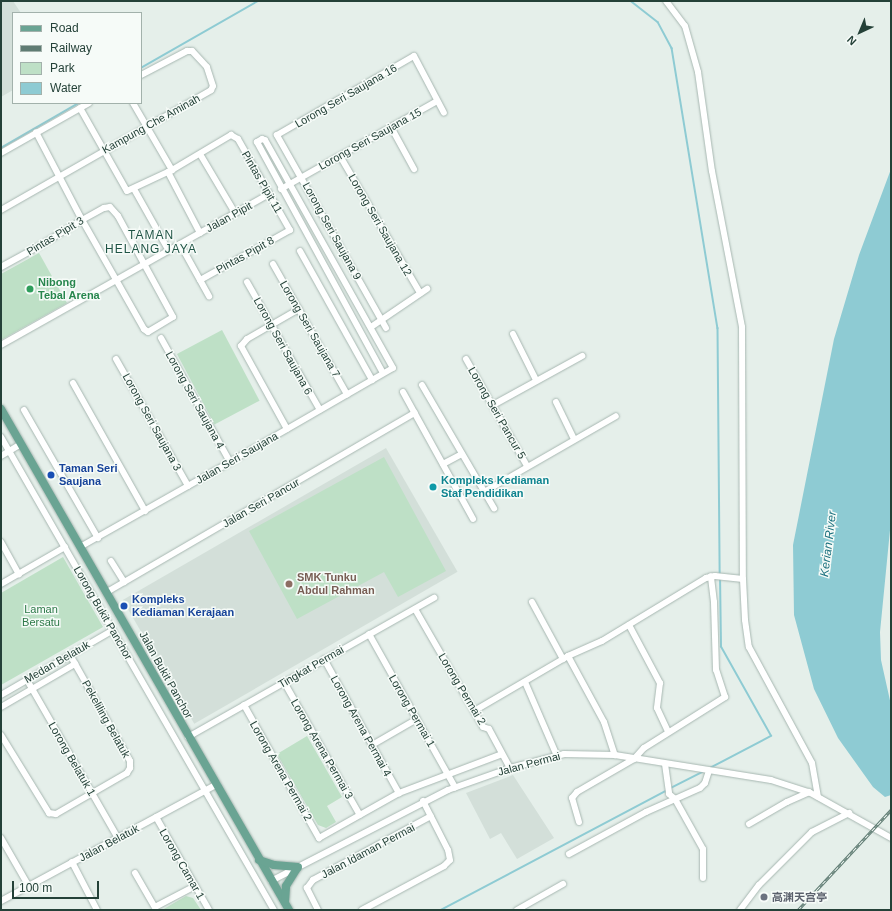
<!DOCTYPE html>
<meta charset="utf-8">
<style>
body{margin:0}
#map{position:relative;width:892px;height:911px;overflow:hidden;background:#e5efea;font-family:Helvetica,"Noto Sans SC",sans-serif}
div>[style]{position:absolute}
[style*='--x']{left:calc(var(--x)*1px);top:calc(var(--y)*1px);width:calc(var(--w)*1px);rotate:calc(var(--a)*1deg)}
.built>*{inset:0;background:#d3dfd9;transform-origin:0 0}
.green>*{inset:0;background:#bee0c6;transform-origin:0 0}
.water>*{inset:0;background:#8ecbd3}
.stream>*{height:1.5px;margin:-0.75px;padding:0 0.75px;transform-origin:0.75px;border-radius:0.75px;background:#8ecbd3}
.roads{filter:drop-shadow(0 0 1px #a7b7b1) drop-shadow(0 0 1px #a7b7b1)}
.minor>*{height:6px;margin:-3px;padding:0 3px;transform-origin:3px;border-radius:3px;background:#fff}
.major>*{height:8px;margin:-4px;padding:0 4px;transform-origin:4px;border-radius:4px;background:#6aa493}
.rail>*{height:3px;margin-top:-1.5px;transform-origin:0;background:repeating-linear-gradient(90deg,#f6fbf8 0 4.5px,#5f7c73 0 9px);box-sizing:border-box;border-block:1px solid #5f7c73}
.dots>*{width:11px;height:11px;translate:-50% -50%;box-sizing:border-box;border:2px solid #f6fbf8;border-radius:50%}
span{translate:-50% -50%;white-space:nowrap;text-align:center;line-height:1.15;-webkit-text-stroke:3px #f6fbf8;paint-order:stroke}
.street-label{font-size:11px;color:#244138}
.leisure-label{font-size:11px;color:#27864d;font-weight:700}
.left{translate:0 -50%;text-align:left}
.transit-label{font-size:11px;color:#164399;font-weight:700}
.culture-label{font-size:11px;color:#0d838f;font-weight:700}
.education-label{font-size:11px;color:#785e54;font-weight:700}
.park-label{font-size:11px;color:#2d7948}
.worship-label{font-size:11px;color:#5b616d;font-weight:700}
.neighbourhood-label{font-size:12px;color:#1f5445;letter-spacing:1px}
.water-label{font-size:12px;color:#1c727f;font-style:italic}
.frame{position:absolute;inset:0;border:2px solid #244138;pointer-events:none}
.legend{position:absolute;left:12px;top:12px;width:130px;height:92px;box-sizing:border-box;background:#f6fbf8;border:1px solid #a2b1ab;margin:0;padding:5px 7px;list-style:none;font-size:12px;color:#244138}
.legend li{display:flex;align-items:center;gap:8px;height:20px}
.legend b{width:20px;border:1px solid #a2b1ab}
.north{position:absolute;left:840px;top:12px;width:40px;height:40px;-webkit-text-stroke:3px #f6fbf8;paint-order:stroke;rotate:224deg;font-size:11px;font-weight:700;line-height:16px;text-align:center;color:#244138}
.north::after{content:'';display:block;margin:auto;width:14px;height:18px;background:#244138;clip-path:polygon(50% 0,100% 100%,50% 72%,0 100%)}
.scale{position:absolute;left:12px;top:881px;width:87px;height:18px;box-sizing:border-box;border:2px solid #244138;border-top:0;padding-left:5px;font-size:12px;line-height:14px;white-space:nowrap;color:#244138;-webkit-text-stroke:3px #f6fbf8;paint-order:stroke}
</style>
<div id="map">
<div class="built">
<i style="clip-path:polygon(1px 1px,13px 1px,21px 13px,13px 13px,13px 90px,1px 97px)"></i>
<i style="left:386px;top:448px;width:143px;height:304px;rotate:60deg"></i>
<i style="clip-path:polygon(513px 775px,554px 838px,517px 859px,501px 833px,490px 839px,466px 793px)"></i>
</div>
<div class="green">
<i style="clip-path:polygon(39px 253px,67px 303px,1px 340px,1px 274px)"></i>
<i style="left:222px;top:330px;width:80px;height:51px;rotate:62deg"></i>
<i style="clip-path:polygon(384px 457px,446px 571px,398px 597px,384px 572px,297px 619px,249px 531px)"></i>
<i style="clip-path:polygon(63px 557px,103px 627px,1px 685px,1px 593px)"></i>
<i style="clip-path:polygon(307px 736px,342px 797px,327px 806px,336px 822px,326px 828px,318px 825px,277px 754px)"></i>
<i style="clip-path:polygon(186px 896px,193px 898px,201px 910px,162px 910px)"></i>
</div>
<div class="water">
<i style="clip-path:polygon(891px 169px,891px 520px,880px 632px,881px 660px,891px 705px,891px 795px,885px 797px,873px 787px,838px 738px,814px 689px,794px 615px,793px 545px,834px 339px,859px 255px)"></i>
</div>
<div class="stream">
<i style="--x:631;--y:1;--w:34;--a:38"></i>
<i style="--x:658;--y:22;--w:30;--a:62"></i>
<i style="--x:672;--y:48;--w:284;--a:80.7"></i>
<i style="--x:718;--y:328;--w:246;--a:89.5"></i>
<i style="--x:141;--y:68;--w:135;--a:-29.8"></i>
<i style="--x:1;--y:148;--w:90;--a:-30"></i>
<i style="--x:710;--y:768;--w:69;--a:-27.7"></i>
<i style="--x:771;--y:736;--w:102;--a:-119.3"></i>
<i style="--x:721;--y:647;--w:69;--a:-90.8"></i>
<i style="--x:671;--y:788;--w:36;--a:-27"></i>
<i style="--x:441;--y:910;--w:255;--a:-27.9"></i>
</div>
<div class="roads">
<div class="minor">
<i style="--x:666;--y:1;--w:31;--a:53"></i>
<i style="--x:685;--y:26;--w:48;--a:74.2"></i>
<i style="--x:698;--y:72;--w:100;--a:82"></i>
<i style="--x:712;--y:171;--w:159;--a:79.1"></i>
<i style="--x:742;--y:327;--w:252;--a:89.8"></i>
<i style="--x:743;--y:579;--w:41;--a:87.2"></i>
<i style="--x:745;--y:620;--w:27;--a:82"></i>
<i style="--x:749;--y:647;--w:132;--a:61.5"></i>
<i style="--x:812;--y:763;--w:34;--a:80"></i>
<i style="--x:133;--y:103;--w:78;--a:59.8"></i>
<i style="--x:80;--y:108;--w:95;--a:60.5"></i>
<i style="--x:127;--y:191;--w:50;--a:-25"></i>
<i style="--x:172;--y:170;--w:69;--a:-30.7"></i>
<i style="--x:231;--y:135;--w:8;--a:30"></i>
<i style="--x:238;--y:139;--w:105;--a:60.3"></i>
<i style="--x:290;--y:230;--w:103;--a:150.9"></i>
<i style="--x:391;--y:127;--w:48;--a:61.3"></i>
<i style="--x:1;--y:153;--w:101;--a:-29.6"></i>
<i style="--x:200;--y:154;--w:69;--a:59.3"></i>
<i style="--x:340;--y:156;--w:159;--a:59.7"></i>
<i style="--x:168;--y:172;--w:69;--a:62.3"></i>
<i style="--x:134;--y:189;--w:71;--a:60.6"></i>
<i style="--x:281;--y:189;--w:179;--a:-29.4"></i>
<i style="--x:1;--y:210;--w:242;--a:-29.7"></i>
<i style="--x:211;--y:90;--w:4;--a:-63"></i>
<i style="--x:213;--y:86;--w:20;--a:-108"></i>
<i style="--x:207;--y:67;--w:22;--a:-133"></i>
<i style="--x:192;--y:51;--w:5;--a:180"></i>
<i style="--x:187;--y:51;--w:52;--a:152.4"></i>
<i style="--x:180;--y:244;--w:60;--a:60.9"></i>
<i style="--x:300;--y:251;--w:148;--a:60.8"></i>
<i style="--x:273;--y:264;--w:150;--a:60.4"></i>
<i style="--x:1;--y:267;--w:46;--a:-28.8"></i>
<i style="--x:41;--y:245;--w:48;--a:-31.4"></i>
<i style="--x:82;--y:220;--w:25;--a:-29"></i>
<i style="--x:104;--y:208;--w:6;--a:-9"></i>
<i style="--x:110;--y:207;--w:12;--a:48"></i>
<i style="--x:118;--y:216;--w:115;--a:61.4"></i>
<i style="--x:173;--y:317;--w:29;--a:149"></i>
<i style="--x:148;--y:332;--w:5;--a:-143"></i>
<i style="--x:144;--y:329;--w:125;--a:-119.6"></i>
<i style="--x:82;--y:220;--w:99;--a:-117.6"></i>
<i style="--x:247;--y:282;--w:147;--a:60.3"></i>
<i style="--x:371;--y:327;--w:68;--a:-34.2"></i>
<i style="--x:386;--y:328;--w:222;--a:-119.5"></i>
<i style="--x:277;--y:135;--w:158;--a:-30"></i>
<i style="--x:414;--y:56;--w:64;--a:62.2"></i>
<i style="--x:513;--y:334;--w:51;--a:63.4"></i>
<i style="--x:161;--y:338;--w:142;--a:60.9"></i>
<i style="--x:1;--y:345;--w:308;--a:-29.4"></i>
<i style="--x:116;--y:359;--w:146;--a:60.4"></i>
<i style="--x:466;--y:359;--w:123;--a:60.3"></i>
<i style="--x:73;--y:383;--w:147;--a:60.6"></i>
<i style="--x:422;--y:385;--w:143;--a:59.7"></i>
<i style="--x:403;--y:392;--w:145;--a:61.1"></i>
<i style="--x:556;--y:402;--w:41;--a:64.1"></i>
<i style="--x:493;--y:405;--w:102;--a:-28.8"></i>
<i style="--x:24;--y:410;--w:148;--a:60"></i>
<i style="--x:287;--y:429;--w:95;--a:-119"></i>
<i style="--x:241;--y:346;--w:9;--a:-49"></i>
<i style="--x:247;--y:339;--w:60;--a:-30"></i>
<i style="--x:1;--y:437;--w:546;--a:60.01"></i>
<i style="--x:1;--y:456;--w:23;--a:-31"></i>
<i style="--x:443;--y:464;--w:21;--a:-28"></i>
<i style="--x:484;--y:492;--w:152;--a:-29.9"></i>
<i style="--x:1;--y:542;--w:37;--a:61"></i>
<i style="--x:80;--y:547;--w:172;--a:-29.5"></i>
<i style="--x:230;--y:462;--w:188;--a:-30"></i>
<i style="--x:393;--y:368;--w:261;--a:-119.3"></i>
<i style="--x:265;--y:140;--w:3;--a:-162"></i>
<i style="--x:262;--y:139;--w:6;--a:149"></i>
<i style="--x:257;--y:142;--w:263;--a:61.4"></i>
<i style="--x:111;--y:561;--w:25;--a:58"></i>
<i style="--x:1;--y:584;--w:74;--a:-30"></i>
<i style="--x:107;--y:592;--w:356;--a:-30.2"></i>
<i style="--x:532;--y:602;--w:65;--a:61.5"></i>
<i style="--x:415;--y:609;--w:136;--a:60"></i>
<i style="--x:483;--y:727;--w:6;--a:18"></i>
<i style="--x:489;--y:729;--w:44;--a:61.7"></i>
<i style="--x:629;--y:625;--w:66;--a:61.9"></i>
<i style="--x:660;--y:683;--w:25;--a:97"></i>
<i style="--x:657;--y:708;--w:26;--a:65"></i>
<i style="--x:369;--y:634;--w:176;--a:60.7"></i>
<i style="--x:568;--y:656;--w:75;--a:61.4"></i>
<i style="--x:604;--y:722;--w:35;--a:72"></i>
<i style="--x:324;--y:659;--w:154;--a:60.8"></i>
<i style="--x:27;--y:680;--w:182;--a:60.1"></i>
<i style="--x:284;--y:682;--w:153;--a:60.3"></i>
<i style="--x:525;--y:682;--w:81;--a:66.6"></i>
<i style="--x:1;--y:695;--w:129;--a:-30.1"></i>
<i style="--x:244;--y:705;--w:153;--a:60.6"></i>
<i style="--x:319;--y:838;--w:92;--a:-29.4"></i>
<i style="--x:399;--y:793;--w:110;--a:-20.7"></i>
<i style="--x:1;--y:707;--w:86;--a:-30.2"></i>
<i style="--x:474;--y:711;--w:109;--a:-30.3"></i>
<i style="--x:568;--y:656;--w:37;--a:-24"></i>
<i style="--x:602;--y:641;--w:122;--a:-31.2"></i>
<i style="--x:706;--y:578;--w:9;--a:-13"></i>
<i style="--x:715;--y:576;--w:28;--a:6"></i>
<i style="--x:1;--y:735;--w:92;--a:58.4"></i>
<i style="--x:49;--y:813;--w:7;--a:8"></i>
<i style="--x:56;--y:814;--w:82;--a:-30"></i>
<i style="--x:127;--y:773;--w:6;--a:-59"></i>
<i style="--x:130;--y:768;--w:7;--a:-90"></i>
<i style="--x:130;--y:761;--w:122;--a:-119.5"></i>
<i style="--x:188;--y:737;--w:283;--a:-29.5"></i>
<i style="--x:372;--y:745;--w:52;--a:-30"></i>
<i style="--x:665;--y:764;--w:30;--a:82"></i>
<i style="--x:669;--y:794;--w:8;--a:40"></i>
<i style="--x:675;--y:799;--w:57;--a:60.8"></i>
<i style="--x:703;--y:849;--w:29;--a:90"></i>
<i style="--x:156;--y:817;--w:107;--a:60.3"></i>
<i style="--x:579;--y:822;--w:25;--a:-106"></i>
<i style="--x:572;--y:798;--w:8;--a:-50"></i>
<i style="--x:577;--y:792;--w:66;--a:-30.1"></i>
<i style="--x:634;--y:759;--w:15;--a:-48"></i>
<i style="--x:644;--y:748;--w:96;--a:-32.2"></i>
<i style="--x:725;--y:697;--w:28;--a:-108"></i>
<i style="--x:716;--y:670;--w:68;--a:-91.7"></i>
<i style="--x:714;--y:602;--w:26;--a:-97"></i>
<i style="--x:749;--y:824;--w:44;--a:-30.1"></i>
<i style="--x:787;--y:802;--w:24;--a:-24"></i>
<i style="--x:1;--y:838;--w:54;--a:60.1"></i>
<i style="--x:569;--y:854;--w:88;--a:-28.6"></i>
<i style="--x:646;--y:812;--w:59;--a:-24"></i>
<i style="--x:700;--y:788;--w:7;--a:-45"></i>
<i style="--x:705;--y:783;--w:13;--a:-72"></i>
<i style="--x:72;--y:862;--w:54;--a:62.5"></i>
<i style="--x:135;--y:873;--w:39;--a:60"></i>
<i style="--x:155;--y:907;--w:45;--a:-27.7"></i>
<i style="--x:271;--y:881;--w:199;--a:-27.2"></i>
<i style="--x:448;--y:790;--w:66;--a:-19.5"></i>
<i style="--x:510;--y:768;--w:56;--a:-14.5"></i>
<i style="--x:564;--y:754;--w:51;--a:1.1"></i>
<i style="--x:615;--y:755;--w:158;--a:9.1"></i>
<i style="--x:771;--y:780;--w:40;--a:18"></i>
<i style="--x:809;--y:792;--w:94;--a:29.3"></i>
<i style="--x:1;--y:901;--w:246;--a:-28.4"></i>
<i style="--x:318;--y:910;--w:25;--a:-117"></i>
<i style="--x:307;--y:888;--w:10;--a:-53"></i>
<i style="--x:313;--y:880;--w:134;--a:-28.5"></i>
<i style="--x:362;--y:910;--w:93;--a:-28.2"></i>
<i style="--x:444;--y:866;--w:8;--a:-45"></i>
<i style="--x:450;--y:860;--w:10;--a:-101"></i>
<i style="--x:448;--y:850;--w:55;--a:-117"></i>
<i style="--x:517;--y:910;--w:53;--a:-29.5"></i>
<i style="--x:740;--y:910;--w:31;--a:-53"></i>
<i style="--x:759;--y:885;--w:75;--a:-45"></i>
<i style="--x:812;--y:832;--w:42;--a:-27.2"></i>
</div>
<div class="major">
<i style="--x:1;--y:409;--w:578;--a:60.11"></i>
<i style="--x:259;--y:860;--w:16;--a:18"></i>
<i style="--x:274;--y:865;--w:24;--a:5"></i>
<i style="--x:285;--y:902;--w:16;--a:-86"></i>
<i style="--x:286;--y:886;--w:22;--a:-58"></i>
</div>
</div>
<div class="rail">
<i style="--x:798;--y:910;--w:137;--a:-47.1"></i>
</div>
<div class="dots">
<i style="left:30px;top:289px;background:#2e9e5b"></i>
<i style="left:51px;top:475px;background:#1a4fb4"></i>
<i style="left:433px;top:487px;background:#0f9aa8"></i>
<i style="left:289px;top:584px;background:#8d6e63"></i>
<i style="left:124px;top:606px;background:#1a4fb4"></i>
<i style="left:764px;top:897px;background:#6b7280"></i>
</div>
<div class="street-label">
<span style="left:346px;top:96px;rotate:-30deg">Lorong Seri Saujana 16</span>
<span style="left:151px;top:124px;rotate:-29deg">Kampung Che Aminah</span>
<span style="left:370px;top:139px;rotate:-29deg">Lorong Seri Saujana 15</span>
<span style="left:262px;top:182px;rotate:60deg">Pintas Pipit 11</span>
<span style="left:229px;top:217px;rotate:-29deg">Jalan Pipit</span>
<span style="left:380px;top:225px;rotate:60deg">Lorong Seri Saujana 12</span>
<span style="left:332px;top:231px;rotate:61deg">Lorong Seri Saujana 9</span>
<span style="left:55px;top:236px;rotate:-31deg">Pintas Pipit 3</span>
<span style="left:245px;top:255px;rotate:-29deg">Pintas Pipit 8</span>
<span style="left:310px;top:329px;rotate:60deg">Lorong Seri Saujana 7</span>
<span style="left:283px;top:346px;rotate:61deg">Lorong Seri Saujana 6</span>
<span style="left:195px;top:400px;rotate:61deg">Lorong Seri Saujana 4</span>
<span style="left:497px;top:413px;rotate:60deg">Lorong Seri Pancur 5</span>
<span style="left:152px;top:422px;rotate:61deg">Lorong Seri Saujana 3</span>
<span style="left:237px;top:458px;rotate:-30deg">Jalan Seri Saujana</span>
<span style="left:261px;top:503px;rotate:-30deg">Jalan Seri Pancur</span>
<span style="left:103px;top:613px;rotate:60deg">Lorong Bukit Panchor</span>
<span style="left:57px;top:662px;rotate:-30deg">Medan Belatuk</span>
<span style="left:311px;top:667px;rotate:-30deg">Tingkat Permai</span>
<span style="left:166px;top:675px;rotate:61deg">Jalan Bukit Panchor</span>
<span style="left:462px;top:689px;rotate:59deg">Lorong Permai 2</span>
<span style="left:412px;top:711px;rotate:60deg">Lorong Permai 1</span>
<span style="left:106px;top:719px;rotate:61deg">Pekeliling Belatuk</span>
<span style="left:361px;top:726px;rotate:61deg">Lorong Arena Permai 4</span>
<span style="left:322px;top:749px;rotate:60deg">Lorong Arena Permai 3</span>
<span style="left:72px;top:759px;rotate:60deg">Lorong Belatuk 1</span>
<span style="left:529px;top:764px;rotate:-15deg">Jalan Permai</span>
<span style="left:281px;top:771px;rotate:60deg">Lorong Arena Permai 2</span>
<span style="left:109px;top:843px;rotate:-28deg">Jalan Belatuk</span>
<span style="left:368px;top:851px;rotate:-28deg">Jalan Idaman Permai</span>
<span style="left:182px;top:864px;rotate:60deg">Lorong Camar 1</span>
</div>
<div class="leisure-label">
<span class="left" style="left:38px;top:289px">Nibong<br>Tebal Arena</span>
</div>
<div class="transit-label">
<span class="left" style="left:59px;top:475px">Taman Seri<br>Saujana</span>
<span class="left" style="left:132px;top:606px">Kompleks<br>Kediaman Kerajaan</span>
</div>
<div class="culture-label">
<span class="left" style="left:441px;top:487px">Kompleks Kediaman<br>Staf Pendidikan</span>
</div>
<div class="education-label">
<span class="left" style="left:297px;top:584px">SMK Tunku<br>Abdul Rahman</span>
</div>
<div class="park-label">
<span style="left:41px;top:616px">Laman<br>Bersatu</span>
</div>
<div class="worship-label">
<span class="left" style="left:772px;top:897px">高渊天宫亭</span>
</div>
<div class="neighbourhood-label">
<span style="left:151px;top:243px">TAMAN<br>HELANG JAYA</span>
</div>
<div class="water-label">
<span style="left:829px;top:544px;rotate:-83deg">Kerian River</span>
</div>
<div class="frame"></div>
<ul class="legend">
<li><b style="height:5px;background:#6aa493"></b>Road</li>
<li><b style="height:5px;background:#5f7c73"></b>Railway</li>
<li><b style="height:11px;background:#bee0c6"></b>Park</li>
<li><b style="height:11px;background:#8ecbd3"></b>Water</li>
</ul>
<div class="north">N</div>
<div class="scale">100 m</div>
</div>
